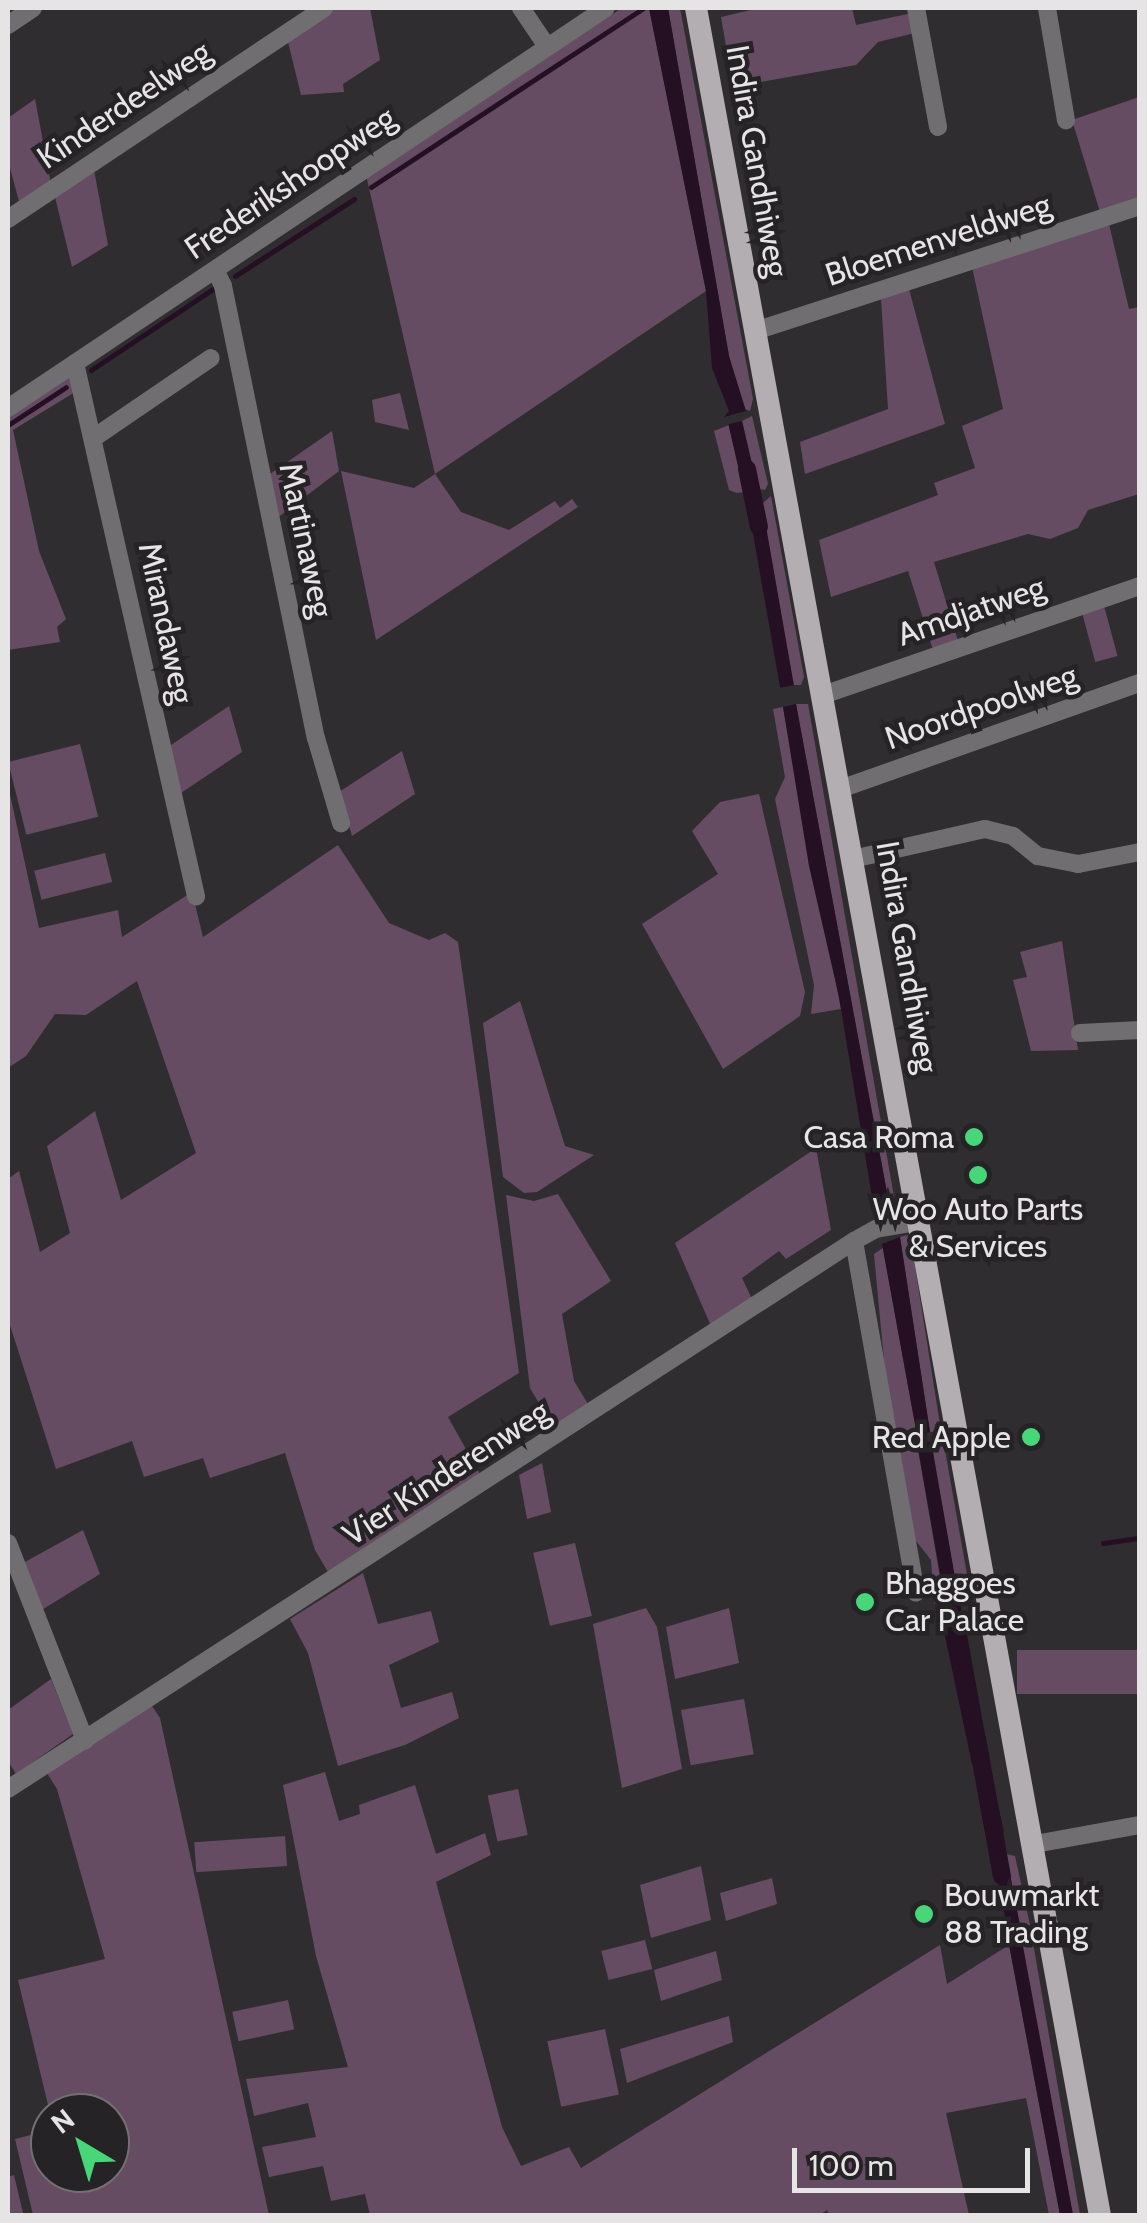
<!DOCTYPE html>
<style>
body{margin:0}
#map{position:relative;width:1147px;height:2223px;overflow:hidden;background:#302d30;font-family:Cabin,sans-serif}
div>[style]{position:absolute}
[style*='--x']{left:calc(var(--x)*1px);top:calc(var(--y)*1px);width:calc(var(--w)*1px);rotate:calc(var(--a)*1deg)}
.green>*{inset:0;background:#654c62;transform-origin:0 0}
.water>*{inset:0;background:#250f23;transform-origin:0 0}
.stream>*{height:5px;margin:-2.5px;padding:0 2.5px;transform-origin:2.5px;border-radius:2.5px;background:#250f23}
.canal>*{height:18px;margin:-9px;padding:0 9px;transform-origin:9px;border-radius:9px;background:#250f23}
.minor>*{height:18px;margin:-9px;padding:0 9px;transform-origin:9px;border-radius:9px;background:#706e70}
.major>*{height:22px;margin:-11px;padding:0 11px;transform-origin:11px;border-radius:11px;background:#b2aeb2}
.dots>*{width:28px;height:28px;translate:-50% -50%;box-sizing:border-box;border:5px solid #262326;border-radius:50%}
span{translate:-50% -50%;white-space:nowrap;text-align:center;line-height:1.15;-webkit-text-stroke:9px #262326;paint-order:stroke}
.street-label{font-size:32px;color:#e7e4e6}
.poi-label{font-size:32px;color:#e7e4e6}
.right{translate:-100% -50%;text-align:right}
.left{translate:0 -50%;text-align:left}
.frame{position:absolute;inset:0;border:10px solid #e7e4e6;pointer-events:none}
.north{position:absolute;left:30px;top:2093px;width:100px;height:100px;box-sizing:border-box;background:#262326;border:2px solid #737073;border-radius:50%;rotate:322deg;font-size:28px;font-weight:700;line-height:40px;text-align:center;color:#e7e4e6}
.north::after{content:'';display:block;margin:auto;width:35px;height:45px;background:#47d779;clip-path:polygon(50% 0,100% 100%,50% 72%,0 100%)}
.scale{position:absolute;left:792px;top:2148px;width:238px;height:45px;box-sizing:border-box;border:5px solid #e7e4e6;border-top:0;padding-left:12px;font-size:30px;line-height:35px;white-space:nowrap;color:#e7e4e6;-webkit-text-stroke:8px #262326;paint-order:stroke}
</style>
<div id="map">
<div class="green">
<i style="clip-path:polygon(333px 8px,370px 8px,380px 60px,343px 84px,344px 92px,301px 95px,287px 38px)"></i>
<i style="clip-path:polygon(622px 8px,649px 8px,706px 291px,435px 474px,461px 512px,509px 530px,555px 501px,560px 508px,572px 499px,578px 507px,376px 640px,341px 471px,414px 488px,435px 474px,366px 175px)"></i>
<i style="clip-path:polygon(668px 8px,680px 8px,753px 399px,750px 411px,740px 407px,729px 356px)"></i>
<i style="clip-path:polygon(759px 8px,852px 8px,856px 25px,912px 13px,915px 33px,878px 42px,856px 65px,733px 87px,721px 17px)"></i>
<i style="clip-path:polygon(1139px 97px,1139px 199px,1100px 212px,1072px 120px)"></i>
<i style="clip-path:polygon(35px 99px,51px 184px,20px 205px,8px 161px,8px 118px)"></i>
<i style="clip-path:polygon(94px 170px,108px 245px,72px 267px,55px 197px)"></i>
<i style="clip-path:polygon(1109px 224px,1129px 309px,1139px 307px,1139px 494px,1088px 510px,1078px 528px,1050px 539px,1028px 534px,934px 562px,958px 641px,933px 650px,908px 571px,831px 597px,819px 540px,938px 495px,934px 483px,975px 468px,962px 426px,1003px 409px,972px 267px)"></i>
<i style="clip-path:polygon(909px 289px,945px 424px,805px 474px,800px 442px,888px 409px,881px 299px)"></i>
<i style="clip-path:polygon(68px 376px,80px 389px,13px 430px,39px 551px,66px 619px,57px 627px,60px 642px,8px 650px,8px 417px)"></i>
<i style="clip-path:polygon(400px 393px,409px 430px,375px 422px,372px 400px)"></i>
<i style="clip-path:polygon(752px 416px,768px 484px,765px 490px,758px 489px,742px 421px)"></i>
<i style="clip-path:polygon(729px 425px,744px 492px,737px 493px,729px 490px,714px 431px)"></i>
<i style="clip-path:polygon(332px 431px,339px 471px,276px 519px,267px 476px)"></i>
<i style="clip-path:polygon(771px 496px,804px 677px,801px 685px,793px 685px,762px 504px)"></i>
<i style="left:1103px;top:602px;width:56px;height:23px;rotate:75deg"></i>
<i style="clip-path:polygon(796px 704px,808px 704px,897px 1214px,891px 1214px)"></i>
<i style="clip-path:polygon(229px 706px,242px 752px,178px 795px,168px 747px)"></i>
<i style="clip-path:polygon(783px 707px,841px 1009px,811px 1014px,814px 985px,775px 799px,785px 777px,773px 709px)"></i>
<i style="left:80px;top:744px;width:75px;height:74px;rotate:76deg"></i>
<i style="clip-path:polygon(402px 751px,415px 794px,352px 836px,339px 792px)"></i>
<i style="clip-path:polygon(8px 785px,39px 928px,118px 910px,122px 937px,192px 892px,203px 937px,338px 845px,389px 923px,429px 940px,445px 933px,458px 942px,519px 1373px,448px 1417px,481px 1476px,328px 1572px,315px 1550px,285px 1453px,210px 1478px,203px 1458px,144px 1477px,132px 1441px,56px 1469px,8px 1319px,8px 1179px,19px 1171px,40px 1252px,70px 1233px,47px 1146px,95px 1111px,121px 1200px,196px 1153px,137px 981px,86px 1015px,55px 1014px,26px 1056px,8px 1068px)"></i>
<i style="clip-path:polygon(759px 794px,805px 992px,800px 1016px,723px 1069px,642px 924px,718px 874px,692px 831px,720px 802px)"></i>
<i style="left:105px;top:853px;width:30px;height:73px;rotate:76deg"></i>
<i style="clip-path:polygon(1062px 941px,1078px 1050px,1031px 1051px,1013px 980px,1027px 977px,1020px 952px)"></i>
<i style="clip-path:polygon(520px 1001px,565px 1146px,594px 1155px,537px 1192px,524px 1193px,503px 1177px,483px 1023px)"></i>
<i style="clip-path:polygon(816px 1148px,831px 1230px,786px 1259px,779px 1251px,742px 1278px,752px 1299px,711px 1326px,675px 1243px)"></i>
<i style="clip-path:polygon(558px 1194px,611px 1281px,562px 1314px,574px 1381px,588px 1404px,553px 1427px,530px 1388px,506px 1195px,534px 1201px)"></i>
<i style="clip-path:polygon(908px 1235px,911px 1241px,941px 1431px,930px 1432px,900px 1237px)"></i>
<i style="clip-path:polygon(883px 1248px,917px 1435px,910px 1438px,895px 1438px,888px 1403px,874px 1254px)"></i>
<i style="clip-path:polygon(943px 1439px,968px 1580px,959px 1604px,931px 1441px)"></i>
<i style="clip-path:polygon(917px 1444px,945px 1606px,942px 1608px,934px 1603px,931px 1560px,913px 1537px,899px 1452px)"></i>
<i style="clip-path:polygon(542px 1463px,551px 1512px,527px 1519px,519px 1475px)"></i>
<i style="clip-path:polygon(83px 1530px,100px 1574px,40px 1611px,23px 1563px)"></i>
<i style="left:575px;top:1543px;width:75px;height:43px;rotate:77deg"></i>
<i style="clip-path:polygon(363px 1573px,378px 1624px,431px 1611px,439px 1642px,389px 1665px,401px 1708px,452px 1692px,459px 1718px,405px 1745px,338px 1766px,308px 1653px,290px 1619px)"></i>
<i style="clip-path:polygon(646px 1608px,657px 1627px,682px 1769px,622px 1788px,593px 1624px)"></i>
<i style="clip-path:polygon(729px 1608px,739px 1663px,675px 1679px,666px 1627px)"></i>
<i style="left:1139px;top:1650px;width:44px;height:122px;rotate:90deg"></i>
<i style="clip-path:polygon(51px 1679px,73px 1734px,16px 1774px,8px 1761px,8px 1710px)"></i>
<i style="left:744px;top:1699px;width:56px;height:64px;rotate:80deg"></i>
<i style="clip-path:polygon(152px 1706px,160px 1718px,269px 2215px,33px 2215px,15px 2139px,50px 2130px,50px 2173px,110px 2173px,110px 2113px,50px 2113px,18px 1980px,105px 1959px,57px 1789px,47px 1773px)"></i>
<i style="clip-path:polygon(325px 1772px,339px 1821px,360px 1814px,359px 1805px,415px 1785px,436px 1854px,485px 1833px,491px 1855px,436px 1882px,502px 2127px,521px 2166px,569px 2147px,581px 2168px,940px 1945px,947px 1984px,1009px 1945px,1060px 2215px,1049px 2215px,1026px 2098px,946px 2113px,969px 2215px,830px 2216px,827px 2210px,818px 2216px,370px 2215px,365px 2194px,331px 2201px,323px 2166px,269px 2177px,262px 2147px,316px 2137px,308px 2103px,254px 2116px,246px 2079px,348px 2067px,316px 1956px,283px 1785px)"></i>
<i style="left:518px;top:1789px;width:47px;height:31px;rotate:78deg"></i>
<i style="left:285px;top:1836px;width:30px;height:91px;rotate:86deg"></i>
<i style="clip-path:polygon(1006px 1854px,1015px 1856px,1030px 1925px,1021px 1930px)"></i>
<i style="clip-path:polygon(701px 1866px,711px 1920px,651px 1938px,640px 1885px)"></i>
<i style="clip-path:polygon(772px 1878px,777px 1904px,726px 1921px,720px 1893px)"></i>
<i style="clip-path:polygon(1029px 1934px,1032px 1937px,1080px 2215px,1073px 2215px,1019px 1937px)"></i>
<i style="left:645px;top:1940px;width:30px;height:45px;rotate:76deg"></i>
<i style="clip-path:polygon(716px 1951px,722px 1980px,661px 2001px,654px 1970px)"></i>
<i style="left:288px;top:2000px;width:30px;height:57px;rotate:78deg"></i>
<i style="clip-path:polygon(729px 2016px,733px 2042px,627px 2083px,620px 2049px)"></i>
<i style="left:605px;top:2029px;width:67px;height:59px;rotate:78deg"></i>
<i style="clip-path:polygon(14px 2175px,23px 2213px,8px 2215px,8px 2177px)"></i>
</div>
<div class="water">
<i style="clip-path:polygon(649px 8px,668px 8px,729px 356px,746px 411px,724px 417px,729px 411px,712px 368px,706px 291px)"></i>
<i style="left:742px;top:421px;width:70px;height:14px;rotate:77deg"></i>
<i style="left:762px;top:504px;width:184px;height:14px;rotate:80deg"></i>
<i style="clip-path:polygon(796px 704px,891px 1214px,877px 1216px,874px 1209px,839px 997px,809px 866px,783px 707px)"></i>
<i style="clip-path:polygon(900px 1237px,930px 1432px,917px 1435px,882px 1244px)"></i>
<i style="left:931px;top:1441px;width:165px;height:14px;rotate:80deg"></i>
<i style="clip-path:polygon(964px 1618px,990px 1762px,972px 1764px,942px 1622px)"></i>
<i style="clip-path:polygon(992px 1779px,1004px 1832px,987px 1840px,976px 1782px)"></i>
<i style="left:1006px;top:1854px;width:77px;height:13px;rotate:79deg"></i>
<i style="clip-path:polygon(1019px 1937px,1022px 1941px,1073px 2215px,1060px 2215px,1008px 1939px)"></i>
</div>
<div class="stream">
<i style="--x:371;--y:187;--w:326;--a:-33.3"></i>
<i style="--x:235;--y:276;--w:142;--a:-32.9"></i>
<i style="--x:91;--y:370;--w:146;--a:-33.6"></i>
<i style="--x:8;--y:425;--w:69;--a:-33.2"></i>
<i style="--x:1103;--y:1543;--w:37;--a:-8"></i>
</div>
<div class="canal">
<i style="--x:747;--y:469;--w:59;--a:78.3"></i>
<i style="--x:947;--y:1582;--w:59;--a:79.3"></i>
<i style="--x:977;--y:1739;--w:139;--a:79.7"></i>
</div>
<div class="minor">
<i style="--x:521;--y:8;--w:45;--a:56"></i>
<i style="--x:916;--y:8;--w:121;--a:79.5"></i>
<i style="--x:1047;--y:8;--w:114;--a:80.4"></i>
<i style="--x:8;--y:25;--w:30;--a:-34"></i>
<i style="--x:8;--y:219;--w:380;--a:-33.7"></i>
<i style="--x:215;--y:270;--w:18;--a:63"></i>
<i style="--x:223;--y:286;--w:461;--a:78.4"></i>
<i style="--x:316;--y:738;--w:89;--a:73.6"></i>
<i style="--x:755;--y:331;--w:405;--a:-18"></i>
<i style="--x:75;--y:363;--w:547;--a:77.21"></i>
<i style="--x:8;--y:408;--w:719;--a:-33.78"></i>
<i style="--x:95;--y:437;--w:140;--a:-34.3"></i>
<i style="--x:823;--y:695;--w:335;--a:-19"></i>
<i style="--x:843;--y:788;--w:315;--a:-19.5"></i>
<i style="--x:857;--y:858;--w:131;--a:-12.8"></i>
<i style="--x:985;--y:829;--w:29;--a:14"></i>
<i style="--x:1013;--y:836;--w:32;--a:39"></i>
<i style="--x:1038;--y:856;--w:41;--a:11.3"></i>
<i style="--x:1078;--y:864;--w:63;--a:-11"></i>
<i style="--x:1080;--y:1033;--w:60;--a:-2.9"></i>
<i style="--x:854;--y:1241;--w:357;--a:80"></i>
<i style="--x:8;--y:1543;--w:212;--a:68.7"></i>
<i style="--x:8;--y:1789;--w:1008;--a:-32.93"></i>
<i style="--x:854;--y:1241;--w:25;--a:-29"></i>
<i style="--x:876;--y:1229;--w:47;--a:-9.9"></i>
<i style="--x:1035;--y:1844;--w:107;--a:-10.3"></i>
</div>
<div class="major">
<i style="--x:696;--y:8;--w:2245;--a:79.63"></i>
</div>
<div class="dots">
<i style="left:974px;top:1137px;background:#47d779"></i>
<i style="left:978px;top:1175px;background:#47d779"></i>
<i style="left:1031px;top:1437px;background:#47d779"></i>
<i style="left:865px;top:1602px;background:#47d779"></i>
<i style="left:924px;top:1914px;background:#47d779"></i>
</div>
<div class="street-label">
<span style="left:124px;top:105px;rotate:-34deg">Kinderdeelweg</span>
<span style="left:757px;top:161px;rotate:80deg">Indira Gandhiweg</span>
<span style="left:290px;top:183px;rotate:-34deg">Frederikshoopweg</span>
<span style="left:938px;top:240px;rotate:-18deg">Bloemenveldweg</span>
<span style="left:306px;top:540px;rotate:78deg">Martinaweg</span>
<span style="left:971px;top:611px;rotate:-19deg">Amdjatweg</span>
<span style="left:166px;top:623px;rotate:78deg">Mirandaweg</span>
<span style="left:981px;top:707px;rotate:-19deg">Noordpoolweg</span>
<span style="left:907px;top:957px;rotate:80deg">Indira Gandhiweg</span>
<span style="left:446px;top:1473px;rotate:-33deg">Vier Kinderenweg</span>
</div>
<div class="poi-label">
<span class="right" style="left:954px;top:1137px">Casa Roma</span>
<span style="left:978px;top:1228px">Woo Auto Parts<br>&amp; Services</span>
<span class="right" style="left:1011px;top:1437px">Red Apple</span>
<span class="left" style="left:885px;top:1602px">Bhaggoes<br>Car Palace</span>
<span class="left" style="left:944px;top:1914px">Bouwmarkt<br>88 Trading</span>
</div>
<div class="frame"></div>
<div class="north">N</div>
<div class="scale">100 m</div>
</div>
